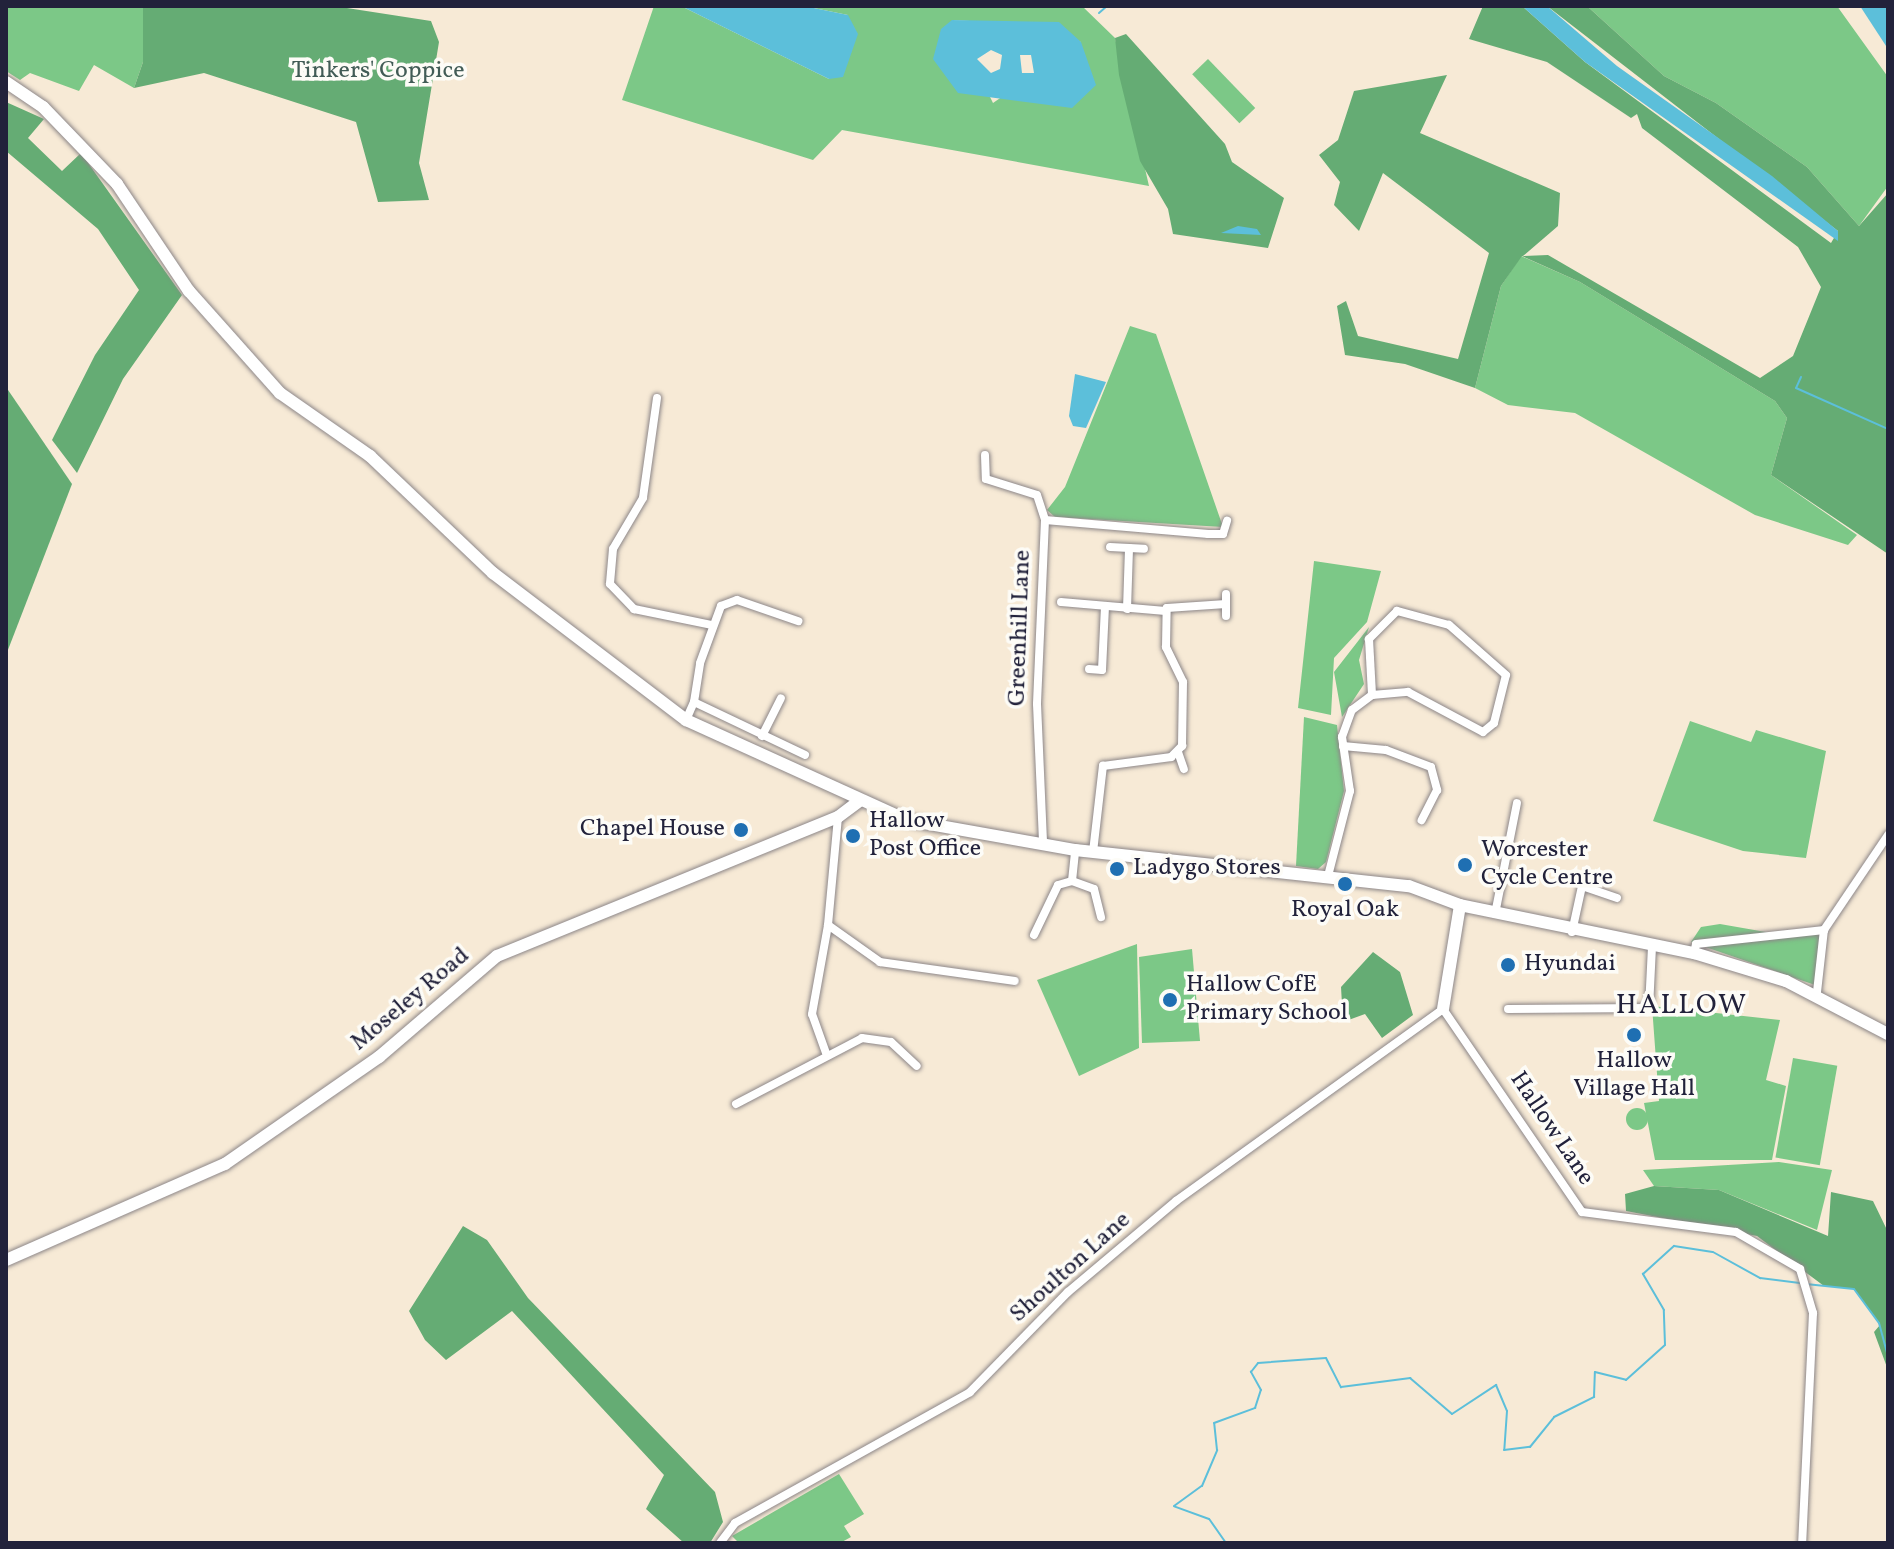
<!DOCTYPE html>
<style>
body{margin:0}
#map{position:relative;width:1894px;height:1549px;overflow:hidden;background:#f7ead6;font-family:Vollkorn,serif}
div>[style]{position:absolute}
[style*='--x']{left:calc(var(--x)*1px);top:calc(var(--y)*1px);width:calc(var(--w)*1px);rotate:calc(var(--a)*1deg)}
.green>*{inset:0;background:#7cc887;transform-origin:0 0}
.round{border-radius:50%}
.forest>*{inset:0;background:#65ac74}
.water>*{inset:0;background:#5cbfda}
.stream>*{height:2px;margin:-1px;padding:0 1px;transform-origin:1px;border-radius:1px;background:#5cbfda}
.roads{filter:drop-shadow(0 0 2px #8c8688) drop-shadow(0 0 2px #8c8688)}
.street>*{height:8px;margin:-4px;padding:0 4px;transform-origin:4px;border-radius:4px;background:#fff}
.secondary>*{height:12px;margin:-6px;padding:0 6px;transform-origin:6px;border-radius:6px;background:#fff}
.primary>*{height:12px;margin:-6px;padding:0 6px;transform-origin:6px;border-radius:6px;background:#fff}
.dots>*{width:22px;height:22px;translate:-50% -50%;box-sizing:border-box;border:4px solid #fdfcf7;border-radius:50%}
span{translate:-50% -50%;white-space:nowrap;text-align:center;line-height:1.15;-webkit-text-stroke:7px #fdfcf7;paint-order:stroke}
.park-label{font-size:24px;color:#425c56}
.street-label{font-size:24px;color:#22223b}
.poi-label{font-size:24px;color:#22223b}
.left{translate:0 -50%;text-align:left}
.right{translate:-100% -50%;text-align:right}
.quarter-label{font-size:28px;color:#22223b;letter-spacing:2px}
.frame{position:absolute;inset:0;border:8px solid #22223b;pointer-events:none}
</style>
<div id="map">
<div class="green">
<i style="clip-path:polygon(6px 6px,143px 6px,143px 62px,134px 88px,94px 65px,79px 91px,30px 73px,20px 80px,6px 71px)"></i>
<i style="clip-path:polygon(evenodd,654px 6px,681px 6px,829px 79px,848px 15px,804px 6px,1082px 6px,1115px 38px,1149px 186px,842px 130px,813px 160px,622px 100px,654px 6px,952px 20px,1005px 23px,1081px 42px,993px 103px,952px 20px)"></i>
<i style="clip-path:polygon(1587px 6px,1837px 6px,1888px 77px,1888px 186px,1859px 226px,1807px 167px,1716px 103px,1664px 76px)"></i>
<i style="left:1208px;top:59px;width:68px;height:22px;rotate:46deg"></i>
<i style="clip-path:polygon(1521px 256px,1580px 282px,1775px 401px,1787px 418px,1771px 475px,1857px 535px,1848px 545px,1755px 515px,1575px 413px,1508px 405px,1475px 388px,1501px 286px)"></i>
<i style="clip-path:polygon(1130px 326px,1156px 334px,1223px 527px,1055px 517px,1047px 510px,1065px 487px)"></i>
<i style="clip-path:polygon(1314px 561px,1381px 571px,1367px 622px,1334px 658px,1331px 715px,1298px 708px)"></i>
<i style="clip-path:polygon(1369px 627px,1359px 660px,1364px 684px,1342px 717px,1334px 672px)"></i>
<i style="clip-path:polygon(1304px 717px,1337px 725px,1344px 791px,1326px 862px,1318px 869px,1296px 866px)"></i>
<i style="clip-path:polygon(1690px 721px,1751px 742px,1756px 730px,1826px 751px,1806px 858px,1743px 851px,1653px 821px)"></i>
<i style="clip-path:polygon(1720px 924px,1795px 937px,1824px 930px,1815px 985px,1691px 942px,1701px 927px)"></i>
<i style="clip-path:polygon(1137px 944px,1139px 1048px,1079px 1076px,1037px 980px)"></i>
<i style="clip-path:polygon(1192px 949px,1200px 1041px,1142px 1043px,1139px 957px)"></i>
<i style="clip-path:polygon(1652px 1006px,1780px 1020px,1766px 1080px,1786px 1086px,1772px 1160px,1655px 1160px,1644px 1103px,1659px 1101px)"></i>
<i style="left:1793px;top:1058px;width:45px;height:101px;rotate:10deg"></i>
<i class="round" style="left:1626px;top:1108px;width:22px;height:22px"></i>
<i style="clip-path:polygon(1779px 1162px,1832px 1170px,1817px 1230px,1719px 1190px,1654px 1186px,1643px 1170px)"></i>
<i style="clip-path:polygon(839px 1474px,864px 1514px,844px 1526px,851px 1537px,840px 1543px,739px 1543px,732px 1536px)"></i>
</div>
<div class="forest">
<i style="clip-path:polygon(143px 6px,334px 6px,431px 21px,439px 42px,419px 163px,429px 200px,378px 202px,356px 122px,204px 73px,134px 88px,143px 62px)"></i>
<i style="clip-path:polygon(1483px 6px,1522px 6px,1585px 62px,1831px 243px,1838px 231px,1547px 6px,1587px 6px,1664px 76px,1716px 103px,1807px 167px,1859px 226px,1888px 193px,1888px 554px,1771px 475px,1787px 418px,1775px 401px,1580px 282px,1522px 256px,1501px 286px,1475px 388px,1405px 364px,1345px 355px,1337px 306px,1346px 301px,1358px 336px,1458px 359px,1489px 253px,1383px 173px,1359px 231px,1334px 205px,1340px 182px,1319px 155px,1338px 140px,1354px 91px,1447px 75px,1420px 133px,1560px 193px,1558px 226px,1523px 256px,1548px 255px,1760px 378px,1793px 356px,1821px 287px,1798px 247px,1642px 128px,1637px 114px,1631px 118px,1547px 62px,1469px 39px)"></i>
<i style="clip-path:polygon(1126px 34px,1225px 144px,1232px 162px,1284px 198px,1268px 248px,1173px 234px,1168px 209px,1140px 161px,1119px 75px,1115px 38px)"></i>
<i style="clip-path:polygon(6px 102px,44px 119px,28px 138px,62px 171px,81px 153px,182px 295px,123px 379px,77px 473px,52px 440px,95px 355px,139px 290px,98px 229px,6px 151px)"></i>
<i style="clip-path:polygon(6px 387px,72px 484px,6px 655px)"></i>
<i style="clip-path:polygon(1373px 952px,1400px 972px,1413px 1015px,1382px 1038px,1365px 1014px,1343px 1022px,1341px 987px)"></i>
<i style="clip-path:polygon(1654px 1186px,1719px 1190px,1828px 1236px,1831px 1192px,1873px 1201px,1888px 1232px,1888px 1370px,1874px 1332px,1880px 1325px,1854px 1289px,1824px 1286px,1757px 1236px,1626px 1211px,1625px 1194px)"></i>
<i style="clip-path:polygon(463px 1226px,487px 1240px,528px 1298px,715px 1492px,723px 1522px,710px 1543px,684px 1543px,646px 1509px,664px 1475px,512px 1311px,446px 1360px,425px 1340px,409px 1311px)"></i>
</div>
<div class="water">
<i style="clip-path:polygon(681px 6px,804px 6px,848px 15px,858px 34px,843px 77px,829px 79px)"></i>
<i style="clip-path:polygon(1522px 6px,1547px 6px,1617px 66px,1772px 176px,1838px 231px,1838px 241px,1585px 62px)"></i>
<i style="clip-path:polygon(1860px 6px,1888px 6px,1888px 49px)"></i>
<i style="clip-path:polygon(evenodd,952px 20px,1059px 22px,1081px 42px,1096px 85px,1072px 108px,958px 93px,933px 59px,941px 29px,952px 20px,991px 50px,1002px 55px,1000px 69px,991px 73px,977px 59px,991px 50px,952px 20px,1020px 55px,1031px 55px,1034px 73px,1022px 73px,1020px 55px)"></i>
<i style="clip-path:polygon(1238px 226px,1257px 229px,1261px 235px,1221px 233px)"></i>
<i style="clip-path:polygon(1075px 374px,1106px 382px,1086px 428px,1073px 426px,1069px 416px)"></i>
</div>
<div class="stream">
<i style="--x:1099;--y:13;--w:11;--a:-41"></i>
<i style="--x:1801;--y:377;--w:12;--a:114"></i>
<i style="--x:1796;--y:388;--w:101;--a:24"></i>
<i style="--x:1806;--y:1284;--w:48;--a:5.9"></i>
<i style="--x:1854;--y:1289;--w:42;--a:53.7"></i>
<i style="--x:1879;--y:1323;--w:34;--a:75"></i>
<i style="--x:1226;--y:1543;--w:29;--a:-125"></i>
<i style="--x:1209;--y:1519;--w:37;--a:-160"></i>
<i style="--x:1174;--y:1506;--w:34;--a:-36"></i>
<i style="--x:1202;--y:1486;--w:39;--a:-67"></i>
<i style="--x:1217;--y:1450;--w:27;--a:-96"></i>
<i style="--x:1214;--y:1423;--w:44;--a:-20.1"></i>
<i style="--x:1255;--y:1408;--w:19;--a:-72"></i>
<i style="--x:1261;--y:1390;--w:21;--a:-119"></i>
<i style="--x:1251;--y:1372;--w:11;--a:-52"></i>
<i style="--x:1258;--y:1363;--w:68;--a:-4.2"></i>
<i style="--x:1326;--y:1358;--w:33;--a:63"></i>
<i style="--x:1341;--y:1387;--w:70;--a:-7.4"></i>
<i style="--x:1410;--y:1378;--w:55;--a:40.6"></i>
<i style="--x:1452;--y:1414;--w:53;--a:-33.4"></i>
<i style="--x:1496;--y:1385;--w:28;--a:67"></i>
<i style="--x:1507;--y:1411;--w:39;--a:94"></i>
<i style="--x:1504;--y:1450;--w:26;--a:-7"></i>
<i style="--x:1530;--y:1447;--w:38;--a:-51"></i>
<i style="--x:1554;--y:1417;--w:45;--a:-26.6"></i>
<i style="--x:1594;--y:1397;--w:25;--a:-88"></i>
<i style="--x:1595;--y:1372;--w:32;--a:14"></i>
<i style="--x:1626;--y:1380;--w:52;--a:-41.9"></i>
<i style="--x:1665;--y:1345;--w:35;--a:-92"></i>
<i style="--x:1664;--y:1310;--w:42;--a:-120.3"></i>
<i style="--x:1643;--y:1274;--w:42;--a:-42.1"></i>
<i style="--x:1674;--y:1246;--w:39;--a:9"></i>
<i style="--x:1713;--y:1252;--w:54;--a:29"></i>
<i style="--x:1760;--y:1278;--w:40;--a:7.1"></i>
</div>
<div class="roads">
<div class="street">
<i style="--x:657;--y:398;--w:101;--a:98"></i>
<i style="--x:643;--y:498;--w:59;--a:120.5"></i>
<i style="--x:613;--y:549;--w:35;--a:95"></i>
<i style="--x:610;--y:584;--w:35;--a:46"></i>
<i style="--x:634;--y:609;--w:80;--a:11.6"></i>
<i style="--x:985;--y:455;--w:24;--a:88"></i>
<i style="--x:986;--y:479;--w:53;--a:17.4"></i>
<i style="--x:1037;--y:495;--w:26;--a:72"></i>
<i style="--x:1045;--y:520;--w:184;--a:92.5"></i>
<i style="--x:1037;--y:704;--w:140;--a:87.5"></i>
<i style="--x:1045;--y:520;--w:164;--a:4.9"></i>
<i style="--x:1208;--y:534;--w:15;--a:0"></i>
<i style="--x:1223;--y:534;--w:14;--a:-73"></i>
<i style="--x:1110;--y:547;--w:34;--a:3"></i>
<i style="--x:1226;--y:594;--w:22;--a:90"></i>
<i style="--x:1061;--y:602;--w:105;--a:4.9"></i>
<i style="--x:1127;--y:609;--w:61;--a:-88.1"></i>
<i style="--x:1089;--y:669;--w:13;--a:4"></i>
<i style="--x:1102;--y:670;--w:64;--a:-87.3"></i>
<i style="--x:694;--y:702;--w:39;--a:-81"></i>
<i style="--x:700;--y:663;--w:61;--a:-69.8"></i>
<i style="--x:721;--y:606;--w:17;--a:-21"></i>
<i style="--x:737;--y:600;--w:65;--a:19"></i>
<i style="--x:686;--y:720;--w:20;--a:-66"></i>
<i style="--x:694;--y:702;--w:123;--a:25.5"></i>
<i style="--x:762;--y:736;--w:42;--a:-63.4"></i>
<i style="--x:1343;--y:746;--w:43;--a:5.3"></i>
<i style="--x:1386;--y:750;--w:48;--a:20.7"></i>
<i style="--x:1431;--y:767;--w:24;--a:75"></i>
<i style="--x:1437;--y:790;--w:34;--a:117"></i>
<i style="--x:1178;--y:752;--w:18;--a:71"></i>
<i style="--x:838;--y:817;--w:108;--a:95.3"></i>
<i style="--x:828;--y:925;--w:64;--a:35.4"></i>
<i style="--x:880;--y:962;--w:136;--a:8"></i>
<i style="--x:1093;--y:852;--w:87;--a:-83.4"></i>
<i style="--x:1103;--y:766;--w:69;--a:-7.5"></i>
<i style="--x:1171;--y:757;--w:16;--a:-45"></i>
<i style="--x:1182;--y:746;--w:64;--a:-89.1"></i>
<i style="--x:1183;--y:682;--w:39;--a:-116"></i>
<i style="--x:1166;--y:647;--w:39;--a:-89"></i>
<i style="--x:1167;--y:608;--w:59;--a:-3.9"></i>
<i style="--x:1328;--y:876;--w:88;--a:-75.5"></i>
<i style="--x:1350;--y:791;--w:55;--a:-98.4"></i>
<i style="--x:1342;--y:737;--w:29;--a:-70"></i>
<i style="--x:1352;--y:710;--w:25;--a:-37"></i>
<i style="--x:1372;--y:695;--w:36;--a:-5"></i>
<i style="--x:1408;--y:692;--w:85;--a:28.1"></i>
<i style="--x:1483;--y:732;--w:14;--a:-39"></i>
<i style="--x:1494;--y:723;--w:49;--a:-76"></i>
<i style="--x:1506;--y:675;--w:76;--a:-138.7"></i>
<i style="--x:1449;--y:625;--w:54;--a:-164.9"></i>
<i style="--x:1397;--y:611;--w:40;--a:135"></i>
<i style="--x:1369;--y:639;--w:56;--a:86.9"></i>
<i style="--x:1072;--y:881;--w:23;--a:20"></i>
<i style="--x:1094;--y:889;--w:29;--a:76"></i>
<i style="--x:1495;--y:914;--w:113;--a:-78.8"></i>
<i style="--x:1572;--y:932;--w:47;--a:-77.7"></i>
<i style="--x:1582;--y:886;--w:37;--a:19"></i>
<i style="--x:1034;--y:935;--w:55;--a:-64.4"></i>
<i style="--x:1058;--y:885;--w:15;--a:-16"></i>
<i style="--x:1072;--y:881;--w:31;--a:-84"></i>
<i style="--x:1694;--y:953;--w:9;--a:-77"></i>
<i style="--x:1696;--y:944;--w:129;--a:-6.2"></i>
<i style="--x:1817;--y:992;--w:62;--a:-83.6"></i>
<i style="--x:1824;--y:930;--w:115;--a:-56"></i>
<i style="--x:1508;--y:1009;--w:141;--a:-0.4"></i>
<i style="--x:1649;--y:1008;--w:62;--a:-87.2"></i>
<i style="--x:826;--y:1053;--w:41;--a:-109.7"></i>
<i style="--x:812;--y:1014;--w:90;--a:-79.8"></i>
<i style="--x:736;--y:1104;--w:142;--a:-27.6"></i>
<i style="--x:862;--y:1038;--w:29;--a:8"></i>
<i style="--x:891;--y:1042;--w:35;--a:43"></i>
<i style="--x:720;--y:1543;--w:25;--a:-53"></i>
<i style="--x:735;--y:1523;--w:269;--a:-29.1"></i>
<i style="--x:970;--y:1392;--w:140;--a:-45.6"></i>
<i style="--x:1068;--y:1292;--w:141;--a:-40.1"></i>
<i style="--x:1176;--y:1201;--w:329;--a:-35.7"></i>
<i style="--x:1443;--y:1009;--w:246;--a:55.6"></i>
<i style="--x:1582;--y:1212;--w:155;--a:7.4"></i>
<i style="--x:1736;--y:1232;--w:74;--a:30"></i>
<i style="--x:1800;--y:1269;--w:46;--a:73.5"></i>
<i style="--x:1813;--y:1313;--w:230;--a:92.7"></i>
</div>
<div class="secondary">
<i style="--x:1443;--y:1009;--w:105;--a:-80.7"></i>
<i style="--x:6;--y:1260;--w:239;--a:-23.7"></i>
<i style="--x:225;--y:1164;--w:188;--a:-34.8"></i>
<i style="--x:379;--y:1057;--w:155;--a:-40.6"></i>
<i style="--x:497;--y:956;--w:368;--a:-22.2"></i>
<i style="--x:838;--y:817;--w:26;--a:-37"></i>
</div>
<div class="primary">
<i style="--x:6;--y:82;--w:45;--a:34"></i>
<i style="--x:43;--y:107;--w:107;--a:46.1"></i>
<i style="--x:117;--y:184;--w:129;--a:56.1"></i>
<i style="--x:189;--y:291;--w:137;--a:48.3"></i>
<i style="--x:280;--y:393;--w:110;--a:35"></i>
<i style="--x:370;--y:456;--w:170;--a:43.6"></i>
<i style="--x:493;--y:573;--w:243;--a:37.3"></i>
<i style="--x:686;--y:720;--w:242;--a:24.4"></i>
<i style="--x:906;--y:820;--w:172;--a:10.1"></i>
<i style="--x:1075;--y:850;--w:336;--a:6.2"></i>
<i style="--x:1409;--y:886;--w:54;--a:20.4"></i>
<i style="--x:1460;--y:905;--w:239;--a:11.6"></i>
<i style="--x:1694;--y:953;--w:96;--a:16.9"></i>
<i style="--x:1786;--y:981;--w:115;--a:27.5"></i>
</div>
</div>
<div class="dots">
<i style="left:741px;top:830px;background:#1f6fb2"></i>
<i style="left:853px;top:836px;background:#1f6fb2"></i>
<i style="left:1465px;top:865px;background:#1f6fb2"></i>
<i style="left:1117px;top:869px;background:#1f6fb2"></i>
<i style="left:1345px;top:884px;background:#1f6fb2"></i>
<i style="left:1508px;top:965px;background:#1f6fb2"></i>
<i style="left:1170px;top:1000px;background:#1f6fb2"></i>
<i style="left:1634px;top:1035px;background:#1f6fb2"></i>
</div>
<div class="park-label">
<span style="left:378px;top:72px">Tinkers' Coppice</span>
</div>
<div class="street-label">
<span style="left:1021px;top:628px;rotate:-88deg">Greenhill Lane</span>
<span style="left:411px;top:1000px;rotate:-40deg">Moseley Road</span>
<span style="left:1551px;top:1129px;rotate:56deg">Hallow Lane</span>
<span style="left:1071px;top:1268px;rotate:-42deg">Shoulton Lane</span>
</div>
<div class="poi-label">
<span class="left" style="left:869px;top:836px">Hallow<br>Post Office</span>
<span class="right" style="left:725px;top:830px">Chapel House</span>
<span class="left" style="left:1481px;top:865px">Worcester<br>Cycle Centre</span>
<span class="left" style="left:1133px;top:869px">Ladygo Stores</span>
<span style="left:1345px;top:911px">Royal Oak</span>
<span class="left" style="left:1524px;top:965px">Hyundai</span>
<span class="left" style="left:1186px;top:1000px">Hallow CofE<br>Primary School</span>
<span style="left:1634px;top:1076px">Hallow<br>Village Hall</span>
</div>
<div class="quarter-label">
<span style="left:1682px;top:1006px">HALLOW</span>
</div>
<div class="frame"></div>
</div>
